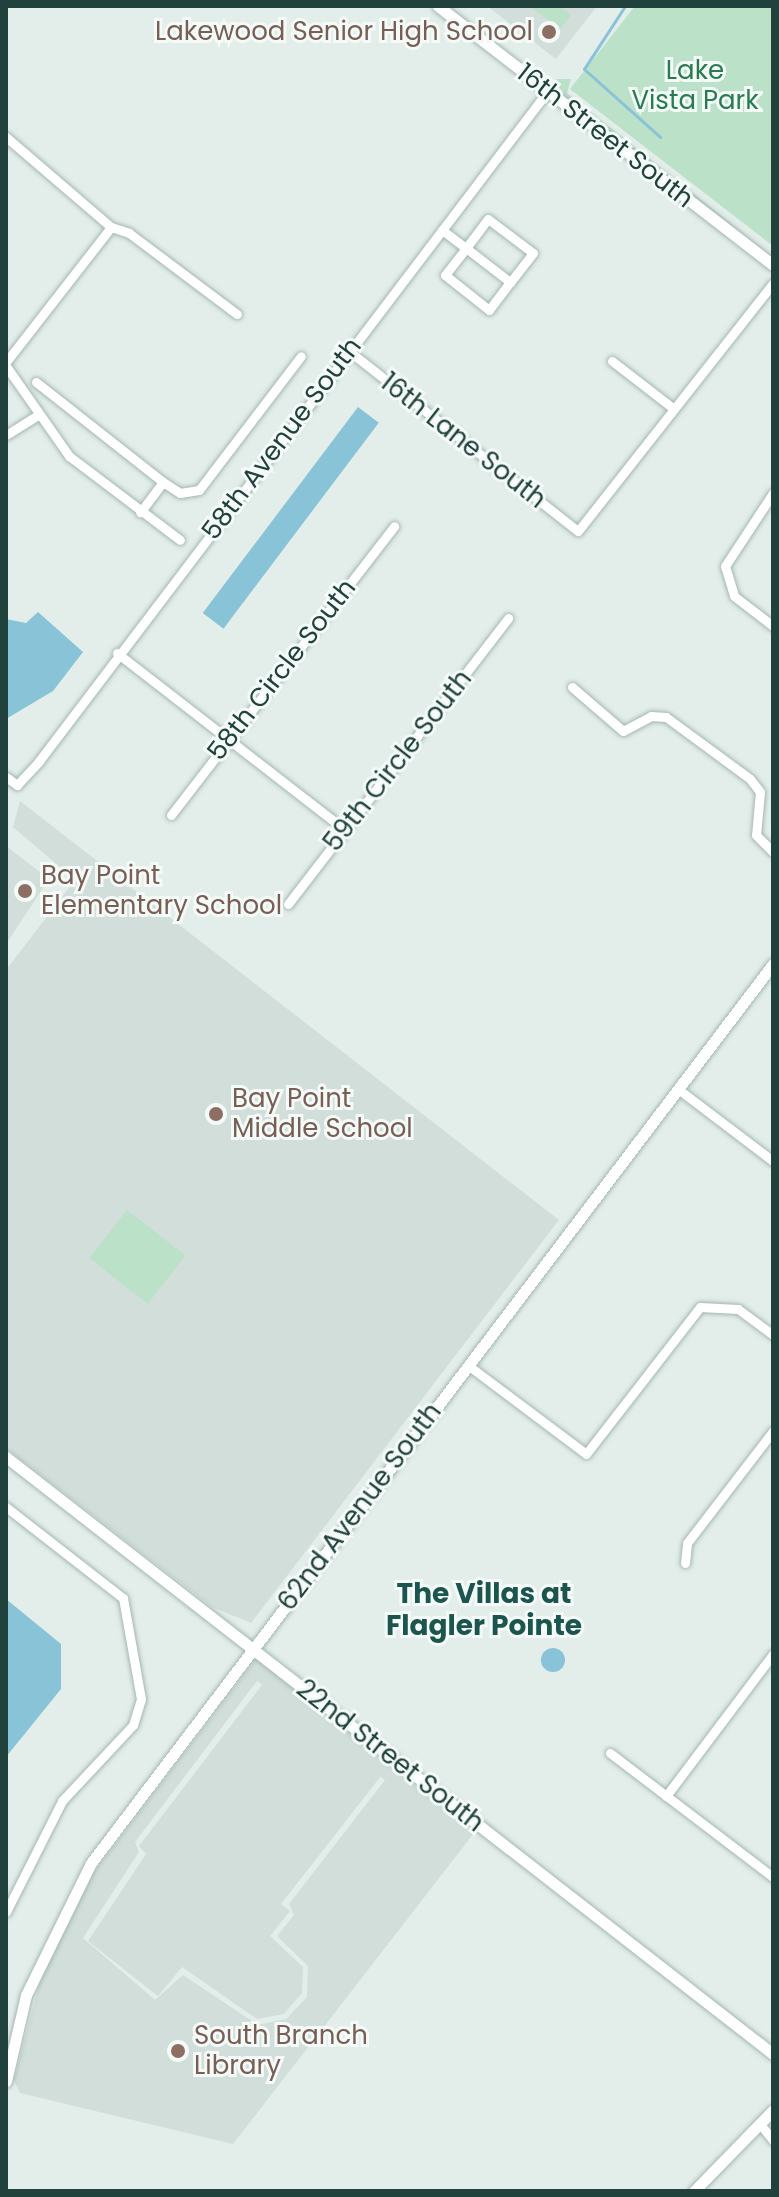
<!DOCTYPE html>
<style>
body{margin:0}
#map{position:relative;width:779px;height:2197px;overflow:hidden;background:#e3eeea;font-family:Poppins,sans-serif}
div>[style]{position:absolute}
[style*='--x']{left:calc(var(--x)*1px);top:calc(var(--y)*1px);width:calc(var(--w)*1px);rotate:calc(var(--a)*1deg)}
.built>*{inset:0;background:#d1deda}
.green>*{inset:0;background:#bbe1c9;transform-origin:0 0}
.water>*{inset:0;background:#88c3d7;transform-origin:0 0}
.round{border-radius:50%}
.stream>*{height:3px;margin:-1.5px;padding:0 1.5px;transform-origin:1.5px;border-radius:1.5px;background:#88c3d7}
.roads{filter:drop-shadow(0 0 2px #a5b7b2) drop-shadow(0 0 2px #a5b7b2)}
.minor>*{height:9px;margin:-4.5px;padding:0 4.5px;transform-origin:4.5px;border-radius:4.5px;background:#fff}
.tertiary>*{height:11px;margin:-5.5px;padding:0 5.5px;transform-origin:5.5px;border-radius:5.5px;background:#fff}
.dots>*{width:22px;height:22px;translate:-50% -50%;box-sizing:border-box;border:4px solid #f4faf8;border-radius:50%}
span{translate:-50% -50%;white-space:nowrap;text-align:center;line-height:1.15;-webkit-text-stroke:6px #f4faf8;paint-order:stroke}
.education-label{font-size:26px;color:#785e54}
.right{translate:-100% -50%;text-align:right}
.left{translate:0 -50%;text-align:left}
.park-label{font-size:26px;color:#287c50}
.street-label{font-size:26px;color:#21413c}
.neighbourhood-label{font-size:28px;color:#1b554d;font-weight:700}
.frame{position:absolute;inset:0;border:8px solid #21413c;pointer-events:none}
</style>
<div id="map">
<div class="built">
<i style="clip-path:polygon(487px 6px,597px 6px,556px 59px)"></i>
<i style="clip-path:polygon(20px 801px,559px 1220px,251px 1623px,212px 1607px,6px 1448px,6px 970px,75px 880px,13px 827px)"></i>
<i style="clip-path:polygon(6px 846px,44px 875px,45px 885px,6px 944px)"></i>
<i style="clip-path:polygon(evenodd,256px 1659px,474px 1833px,233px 2144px,20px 2093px,14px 2080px,42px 1974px,86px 1883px,256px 1659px,257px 1681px,385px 1780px,289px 1904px,294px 1915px,277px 1936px,308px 1966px,307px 1997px,286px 2019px,258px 2025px,183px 1975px,155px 2000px,83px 1938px,139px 1852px,135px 1842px,257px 1681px)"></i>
<i style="clip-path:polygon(262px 1685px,381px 1776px,281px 1904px,290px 1911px,270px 1936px,303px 1967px,302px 1993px,284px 2014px,257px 2019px,182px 1967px,158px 1996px,88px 1941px,146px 1854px,139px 1846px)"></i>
</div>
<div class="green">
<i style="clip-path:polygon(530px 6px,560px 6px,571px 15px,560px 29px)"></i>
<i style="clip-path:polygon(635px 6px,773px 6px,773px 246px,570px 89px)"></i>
<i style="clip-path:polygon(540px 79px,571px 79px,567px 93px,773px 257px)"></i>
<i style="left:127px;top:1210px;width:74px;height:61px;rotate:38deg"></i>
</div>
<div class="water">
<i style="left:358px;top:407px;width:26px;height:258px;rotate:37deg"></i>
<i style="clip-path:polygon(38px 612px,83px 652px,53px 691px,6px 719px,6px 619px,26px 623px)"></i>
<i style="clip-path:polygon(6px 1599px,61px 1644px,61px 1689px,6px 1757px)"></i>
<i class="round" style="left:541px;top:1648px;width:24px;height:24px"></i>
</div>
<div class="stream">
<i style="--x:625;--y:6;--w:75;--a:123.1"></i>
<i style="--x:584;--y:69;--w:102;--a:41.8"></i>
</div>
<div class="roads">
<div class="minor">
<i style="--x:6;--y:137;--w:138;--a:40.6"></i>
<i style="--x:111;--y:227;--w:19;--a:18"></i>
<i style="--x:129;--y:233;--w:135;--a:36.9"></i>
<i style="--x:442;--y:230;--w:30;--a:37"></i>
<i style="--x:466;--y:248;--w:36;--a:-53"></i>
<i style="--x:488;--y:219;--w:56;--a:37.1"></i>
<i style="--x:533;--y:253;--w:37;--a:128"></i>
<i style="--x:510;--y:282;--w:35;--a:127"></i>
<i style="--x:489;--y:310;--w:56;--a:-141.5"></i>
<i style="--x:445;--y:275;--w:34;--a:-52"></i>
<i style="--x:466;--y:248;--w:56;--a:37.7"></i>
<i style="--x:349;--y:351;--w:291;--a:38.2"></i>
<i style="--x:578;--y:531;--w:315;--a:-51.8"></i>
<i style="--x:612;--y:361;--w:78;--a:37.7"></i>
<i style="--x:6;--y:362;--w:171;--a:-52.1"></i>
<i style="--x:6;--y:366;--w:110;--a:55"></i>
<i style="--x:69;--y:456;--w:139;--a:37.1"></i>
<i style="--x:36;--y:382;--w:162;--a:38.2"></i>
<i style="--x:163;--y:482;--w:38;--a:127"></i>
<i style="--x:6;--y:435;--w:36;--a:-32"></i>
<i style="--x:163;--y:482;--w:20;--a:33"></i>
<i style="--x:180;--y:493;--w:19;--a:-9"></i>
<i style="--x:199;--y:490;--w:168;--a:-52.7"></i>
<i style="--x:773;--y:493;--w:87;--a:123.3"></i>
<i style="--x:725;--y:566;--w:31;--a:73"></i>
<i style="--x:734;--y:596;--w:49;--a:37.6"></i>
<i style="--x:117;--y:653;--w:289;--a:37.8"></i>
<i style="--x:572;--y:687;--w:67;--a:40.8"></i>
<i style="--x:623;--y:731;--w:32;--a:-28"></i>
<i style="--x:651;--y:716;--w:15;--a:4"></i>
<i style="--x:666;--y:717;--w:104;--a:36.4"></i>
<i style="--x:750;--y:779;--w:16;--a:52"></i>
<i style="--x:760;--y:792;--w:43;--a:95.3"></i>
<i style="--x:756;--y:835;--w:24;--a:45"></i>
<i style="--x:6;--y:777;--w:14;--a:36"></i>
<i style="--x:17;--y:785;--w:33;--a:-47"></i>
<i style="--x:39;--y:761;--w:840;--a:-52.79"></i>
<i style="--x:171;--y:815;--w:365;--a:-52.3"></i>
<i style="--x:288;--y:904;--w:361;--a:-52.4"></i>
<i style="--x:678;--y:1089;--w:119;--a:37.2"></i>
<i style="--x:469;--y:1366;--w:146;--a:36.9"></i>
<i style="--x:586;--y:1454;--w:186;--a:-52.2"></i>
<i style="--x:700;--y:1307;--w:38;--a:3"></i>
<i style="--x:738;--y:1309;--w:44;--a:36.6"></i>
<i style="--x:6;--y:1507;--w:148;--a:37.9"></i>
<i style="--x:123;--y:1598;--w:103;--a:79.9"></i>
<i style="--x:141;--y:1699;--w:27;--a:107"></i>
<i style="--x:133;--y:1725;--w:104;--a:133.1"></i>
<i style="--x:62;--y:1801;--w:124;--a:116.8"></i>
<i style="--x:685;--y:1563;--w:20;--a:-84"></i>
<i style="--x:687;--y:1543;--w:141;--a:-52.5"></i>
<i style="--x:610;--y:1753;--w:205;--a:37.3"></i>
<i style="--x:666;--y:1796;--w:178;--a:-53"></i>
<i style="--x:760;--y:2124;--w:21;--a:51"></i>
</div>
<div class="tertiary">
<i style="--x:438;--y:6;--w:423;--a:37.7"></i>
<i style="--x:6;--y:1457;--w:972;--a:37.9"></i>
<i style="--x:6;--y:2081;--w:88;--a:-76.9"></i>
<i style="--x:26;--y:1995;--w:147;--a:-63.8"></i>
<i style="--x:91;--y:1863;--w:1128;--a:-52.82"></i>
<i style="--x:694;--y:2191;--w:113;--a:-45.7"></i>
</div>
</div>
<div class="dots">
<i style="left:549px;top:32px;background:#8d6e63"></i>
<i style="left:25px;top:891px;background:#8d6e63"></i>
<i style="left:216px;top:1114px;background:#8d6e63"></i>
<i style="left:178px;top:2051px;background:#8d6e63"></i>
</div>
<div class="education-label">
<span class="right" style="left:533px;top:32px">Lakewood Senior High School</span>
<span class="left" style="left:41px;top:891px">Bay Point<br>Elementary School</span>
<span class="left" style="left:232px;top:1114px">Bay Point<br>Middle School</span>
<span class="left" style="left:194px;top:2051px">South Branch<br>Library</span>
</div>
<div class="park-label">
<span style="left:695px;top:86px">Lake<br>Vista Park</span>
</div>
<div class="street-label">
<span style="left:605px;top:136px;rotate:38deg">16th Street South</span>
<span style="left:282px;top:439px;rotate:-53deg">58th Avenue South</span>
<span style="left:463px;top:441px;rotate:38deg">16th Lane South</span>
<span style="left:282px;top:670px;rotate:-52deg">58th Circle South</span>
<span style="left:398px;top:761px;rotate:-52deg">59th Circle South</span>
<span style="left:360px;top:1507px;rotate:-53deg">62nd Avenue South</span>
<span style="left:390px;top:1756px;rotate:38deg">22nd Street South</span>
</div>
<div class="neighbourhood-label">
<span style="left:484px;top:1610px">The Villas at<br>Flagler Pointe</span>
</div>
<div class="frame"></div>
</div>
